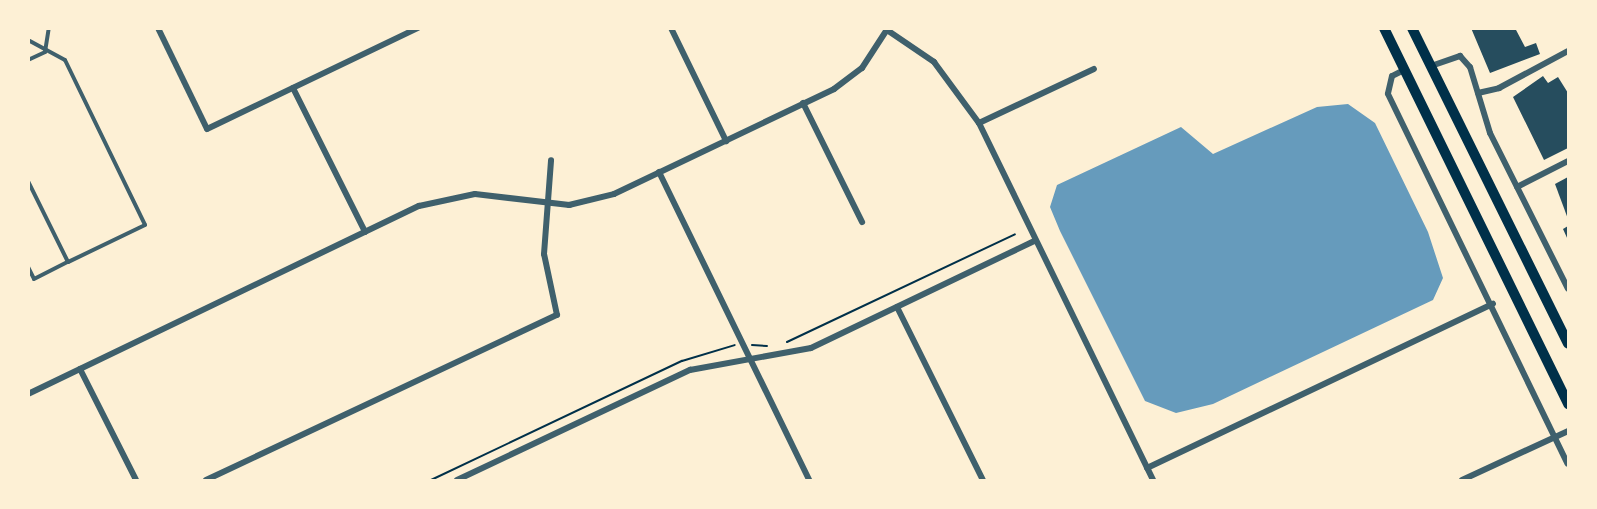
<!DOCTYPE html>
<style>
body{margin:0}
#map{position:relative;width:1597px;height:509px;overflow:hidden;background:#fdf0d5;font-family:Quicksand,sans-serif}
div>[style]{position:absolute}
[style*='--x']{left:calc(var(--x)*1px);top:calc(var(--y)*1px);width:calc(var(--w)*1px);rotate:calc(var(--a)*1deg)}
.water>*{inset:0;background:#669bbc}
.building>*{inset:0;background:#264d5e}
.path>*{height:2px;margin:-1px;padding:0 1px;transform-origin:1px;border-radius:1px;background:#003049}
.service>*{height:4px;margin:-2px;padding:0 2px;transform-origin:2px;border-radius:2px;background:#3f606c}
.minor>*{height:6px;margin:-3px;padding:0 3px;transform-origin:3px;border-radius:3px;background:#3f606c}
.secondary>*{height:10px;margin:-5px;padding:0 5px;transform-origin:5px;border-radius:5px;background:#003049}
span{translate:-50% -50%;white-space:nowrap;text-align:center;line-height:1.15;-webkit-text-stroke:4.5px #fdf0d5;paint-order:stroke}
.frame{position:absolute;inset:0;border:30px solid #fdf0d5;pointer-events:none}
</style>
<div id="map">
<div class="water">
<i style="clip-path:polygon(1348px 104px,1375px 123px,1428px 232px,1443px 278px,1433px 300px,1213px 404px,1176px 413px,1145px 401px,1060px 231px,1050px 207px,1057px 185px,1181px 127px,1213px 154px,1317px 107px)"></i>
</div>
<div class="building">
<i style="clip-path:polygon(1471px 28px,1515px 28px,1525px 47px,1536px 43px,1540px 54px,1490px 73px)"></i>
<i style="clip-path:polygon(1543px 76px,1548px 83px,1558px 77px,1568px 93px,1568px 148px,1544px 160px,1513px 97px)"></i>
<i style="clip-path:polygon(1568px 177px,1568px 219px,1555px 184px)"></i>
<i style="clip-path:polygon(1568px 226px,1568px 240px,1563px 229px)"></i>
</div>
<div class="path">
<i style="--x:787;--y:342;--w:252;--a:-25.3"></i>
<i style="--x:752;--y:345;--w:15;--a:4"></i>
<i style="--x:431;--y:480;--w:278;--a:-25.4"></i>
<i style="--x:682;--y:361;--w:55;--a:-16.8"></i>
</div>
<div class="service">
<i style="--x:28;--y:40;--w:42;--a:28.4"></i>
<i style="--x:65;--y:60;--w:183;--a:64.1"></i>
<i style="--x:145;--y:225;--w:85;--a:154.3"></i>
<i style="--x:68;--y:262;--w:90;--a:-116.3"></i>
<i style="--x:28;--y:60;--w:19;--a:-25"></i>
<i style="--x:45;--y:52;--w:24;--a:-81"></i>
<i style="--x:28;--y:267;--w:13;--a:63"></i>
<i style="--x:34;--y:279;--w:38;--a:-27"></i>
</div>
<div class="minor">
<i style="--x:158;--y:28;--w:112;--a:64.1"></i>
<i style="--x:207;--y:129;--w:234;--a:-25.6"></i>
<i style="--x:671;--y:28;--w:126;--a:64"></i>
<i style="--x:887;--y:30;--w:57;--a:34.2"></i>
<i style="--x:934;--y:62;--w:76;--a:53.6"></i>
<i style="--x:979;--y:123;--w:397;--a:64"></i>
<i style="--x:1431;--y:66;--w:31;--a:-19"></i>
<i style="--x:1460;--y:56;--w:15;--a:48"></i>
<i style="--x:1470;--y:67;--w:69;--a:73.1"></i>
<i style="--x:1490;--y:133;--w:174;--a:63.4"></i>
<i style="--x:1404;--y:70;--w:13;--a:153"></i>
<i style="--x:1392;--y:76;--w:18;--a:103"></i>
<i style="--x:1388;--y:94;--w:411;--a:64.1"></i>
<i style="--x:293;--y:88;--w:161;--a:63.4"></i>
<i style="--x:1478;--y:93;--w:22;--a:-13"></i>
<i style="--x:1499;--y:88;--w:78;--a:-28.2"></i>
<i style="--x:803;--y:103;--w:133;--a:63.6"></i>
<i style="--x:979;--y:123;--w:127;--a:-25.2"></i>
<i style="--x:659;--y:172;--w:343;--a:64"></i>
<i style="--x:1517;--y:187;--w:57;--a:-27"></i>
<i style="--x:897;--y:307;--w:193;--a:63.6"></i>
<i style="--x:80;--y:369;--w:124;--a:63.2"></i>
<i style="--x:28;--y:394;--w:434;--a:-25.7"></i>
<i style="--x:419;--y:206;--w:57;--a:-12.1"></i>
<i style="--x:475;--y:194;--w:95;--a:6.7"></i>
<i style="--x:569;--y:205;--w:46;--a:-13.7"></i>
<i style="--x:614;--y:194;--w:244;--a:-25.5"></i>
<i style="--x:834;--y:89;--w:35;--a:-37"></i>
<i style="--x:862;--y:68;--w:48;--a:-57"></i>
<i style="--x:1147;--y:468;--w:383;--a:-25.4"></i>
<i style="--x:206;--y:480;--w:388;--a:-25.2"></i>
<i style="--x:557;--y:315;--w:62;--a:-102"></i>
<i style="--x:544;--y:254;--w:94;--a:-85.7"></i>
<i style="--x:457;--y:480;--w:258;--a:-25.3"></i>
<i style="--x:690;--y:370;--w:123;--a:-10.3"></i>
<i style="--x:811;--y:348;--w:247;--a:-25.6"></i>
<i style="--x:1462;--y:480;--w:117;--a:-24.8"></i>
</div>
<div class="secondary">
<i style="--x:1384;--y:28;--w:419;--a:63.9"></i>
<i style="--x:1412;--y:28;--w:352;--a:63.7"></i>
</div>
<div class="frame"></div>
</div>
